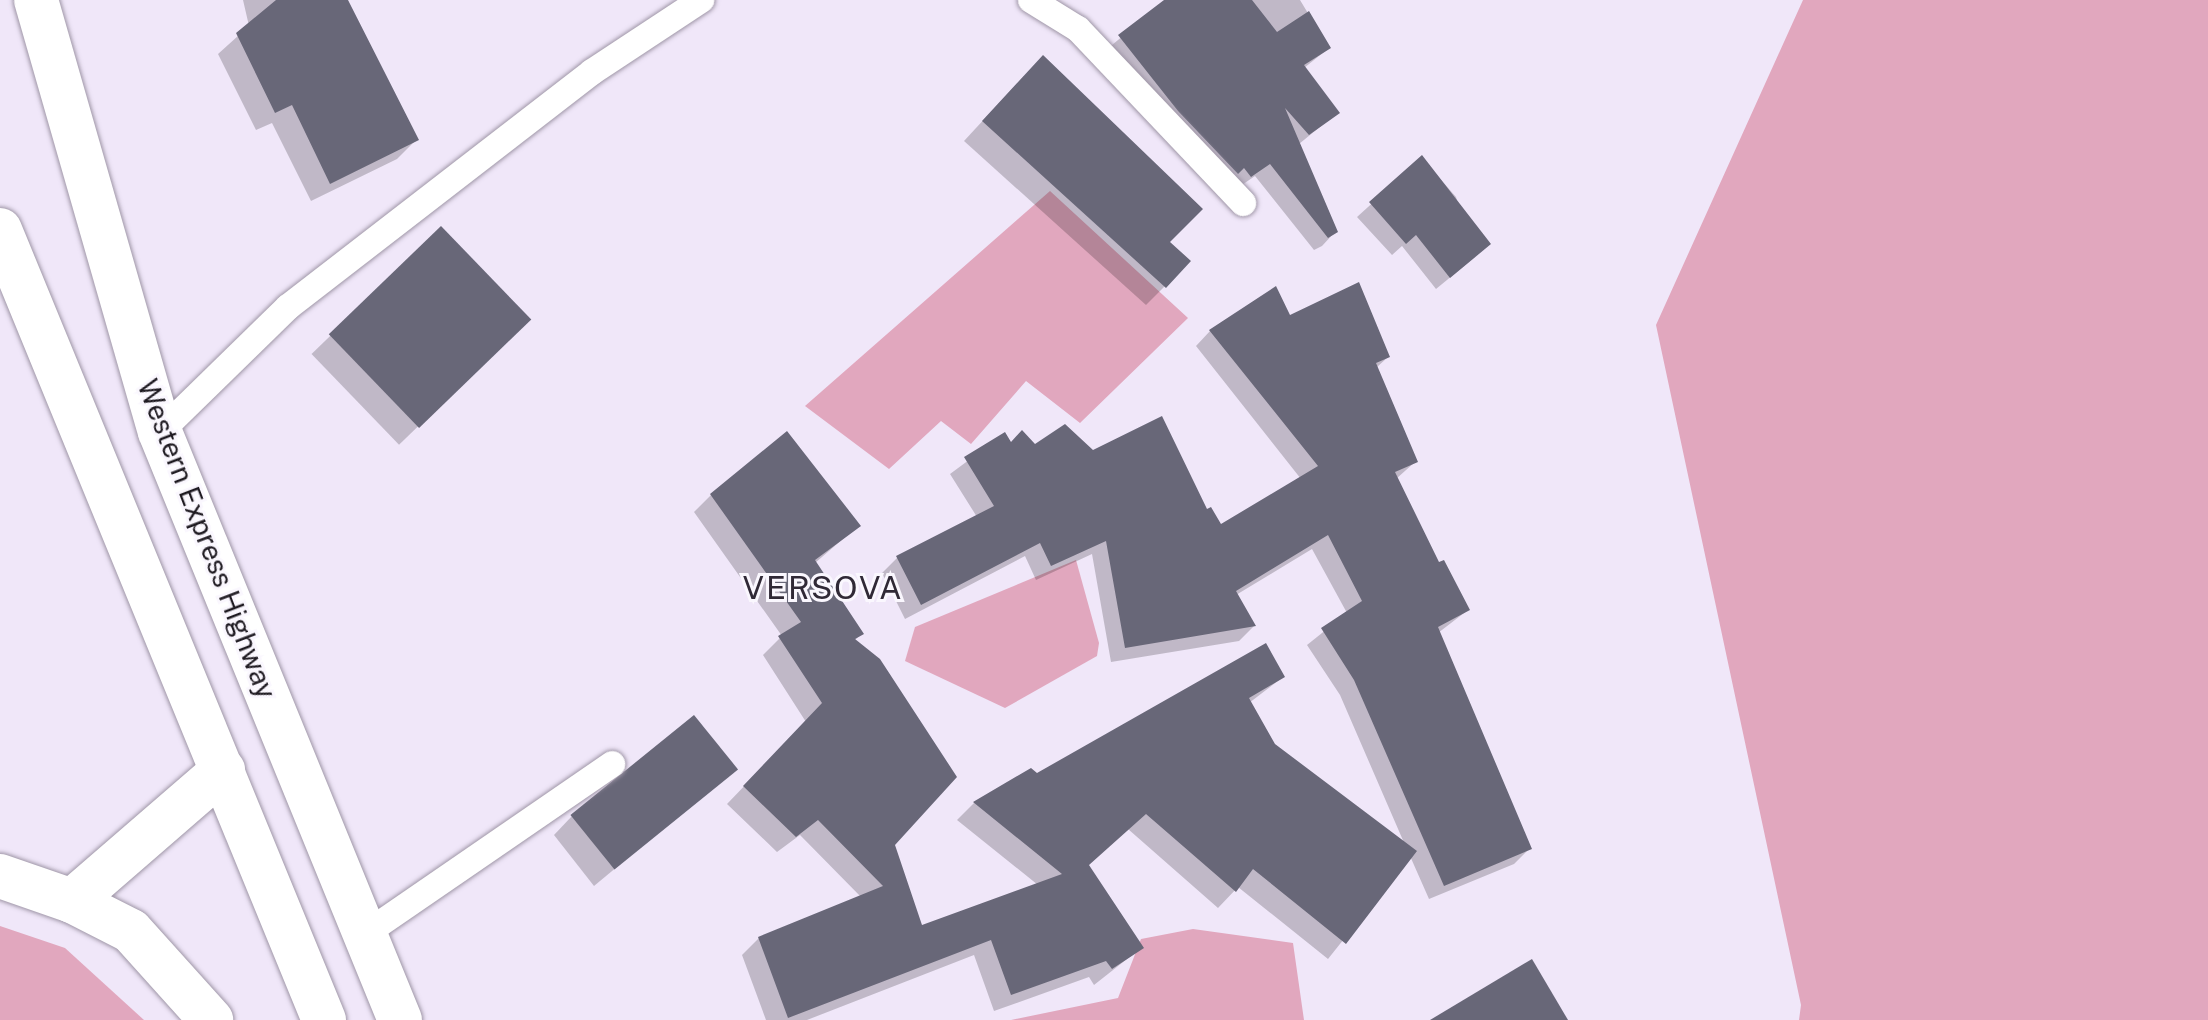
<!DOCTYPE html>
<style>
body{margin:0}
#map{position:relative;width:2208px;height:1020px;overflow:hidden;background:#f0e7f9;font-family:"Public Sans",sans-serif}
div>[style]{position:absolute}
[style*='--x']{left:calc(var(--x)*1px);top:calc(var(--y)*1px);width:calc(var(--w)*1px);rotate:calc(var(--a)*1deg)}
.green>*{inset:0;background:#e1a7be}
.shadow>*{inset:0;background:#0003;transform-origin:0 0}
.building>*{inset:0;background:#686778;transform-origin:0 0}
.roads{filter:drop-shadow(0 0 2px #9f96a7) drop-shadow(0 0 2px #9f96a7)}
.lane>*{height:26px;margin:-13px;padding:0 13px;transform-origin:13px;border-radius:13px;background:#fff}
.secondary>*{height:44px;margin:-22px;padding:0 22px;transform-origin:22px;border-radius:22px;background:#fff}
.highway>*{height:44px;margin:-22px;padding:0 22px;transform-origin:22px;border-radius:22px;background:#fff}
span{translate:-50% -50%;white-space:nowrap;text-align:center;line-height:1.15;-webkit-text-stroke:6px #faf7fe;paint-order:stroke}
.street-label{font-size:28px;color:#1e1a21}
.quarter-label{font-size:32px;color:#302936;letter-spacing:2px}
</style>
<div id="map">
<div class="green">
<i style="clip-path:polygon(1803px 0,2208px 0,2208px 1020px,1799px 1020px,1801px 1005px,1656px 325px)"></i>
<i style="clip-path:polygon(1050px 191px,1188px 318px,1080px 423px,1026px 381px,971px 444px,941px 421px,889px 469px,805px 406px)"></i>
<i style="clip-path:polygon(1076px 560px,1099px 643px,1097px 656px,1005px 708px,905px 661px,915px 627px)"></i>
<i style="clip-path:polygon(0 926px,65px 948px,144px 1020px,0 1020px)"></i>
<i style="clip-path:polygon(1193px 929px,1293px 943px,1304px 1020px,1011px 1020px,1118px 998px,1141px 939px)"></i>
</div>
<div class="shadow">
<i style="clip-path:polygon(243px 0,346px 0,416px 140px,397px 159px,311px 201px,272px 123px,256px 130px,218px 54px,249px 26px)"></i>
<i style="clip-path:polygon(1166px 0,1300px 0,1329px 48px,1304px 68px,1337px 113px,1299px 144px,1335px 232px,1322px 246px,1314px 250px,1255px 176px,1236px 189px,1106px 50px)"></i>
<i style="clip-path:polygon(1024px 76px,1168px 242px,1165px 286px,1146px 305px,964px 141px)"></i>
<i style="clip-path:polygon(1422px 158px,1456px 197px,1475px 257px,1436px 289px,1402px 246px,1392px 255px,1357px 217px)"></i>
<i style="left:441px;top:229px;width:126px;height:180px;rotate:46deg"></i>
<i style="clip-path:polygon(1289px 317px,1388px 357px,1376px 368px,1415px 462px,1396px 479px,1438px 565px,1468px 610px,1438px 633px,1529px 849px,1514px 864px,1429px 899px,1410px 856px,1328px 959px,1238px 887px,1218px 908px,1128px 829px,1087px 866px,1141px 948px,1094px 985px,1089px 977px,994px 1011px,974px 955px,807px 1020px,766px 1020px,742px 955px,759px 938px,861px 897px,800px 835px,777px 852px,727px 804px,806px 722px,763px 655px,782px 636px,694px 512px,711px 495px,858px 526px,815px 563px,861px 634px,854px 641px,893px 844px,921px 928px,1038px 885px,957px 820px,974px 803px,1031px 770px,1036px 775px,1283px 677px,1249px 703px,1240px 720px,1405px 845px,1340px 695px,1307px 645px,1347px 613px,1312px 549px,1236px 595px,1254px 626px,1239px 641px,1111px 662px,1092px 554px,1036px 580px,1025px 556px,905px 619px,882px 573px,897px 558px,977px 517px,950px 474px,1004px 434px,1011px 445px,1093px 452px,1207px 512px,1220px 526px,1301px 479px,1196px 346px,1210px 331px)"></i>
<i style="clip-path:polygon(735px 769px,594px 886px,554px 835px,572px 816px)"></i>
</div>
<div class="building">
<i style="clip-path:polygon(276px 0,348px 0,419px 140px,330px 184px,292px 105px,275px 113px,236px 33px)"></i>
<i style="clip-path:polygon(1164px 0,1252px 0,1277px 32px,1309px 11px,1331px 48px,1304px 65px,1340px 113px,1309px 135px,1285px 108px,1338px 232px,1328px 238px,1270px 164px,1251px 177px,1244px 168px,1238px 174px,1178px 111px,1118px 35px)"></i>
<i style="clip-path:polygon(1043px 55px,1203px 209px,1170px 242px,1191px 261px,1166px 288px,982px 121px)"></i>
<i style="clip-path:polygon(1422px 155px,1491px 244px,1450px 278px,1416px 235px,1406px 244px,1369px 202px)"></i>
<i style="left:441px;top:226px;width:130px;height:156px;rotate:46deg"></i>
<i style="clip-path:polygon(1359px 282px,1390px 357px,1376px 363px,1418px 462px,1395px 472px,1439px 562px,1444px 560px,1470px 610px,1438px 627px,1532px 849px,1444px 886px,1354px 680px,1321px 628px,1362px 601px,1328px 535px,1236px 591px,1256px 626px,1125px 648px,1106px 541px,1051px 566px,1040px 543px,921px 605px,896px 556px,994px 506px,964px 457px,1005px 432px,1011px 442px,1022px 430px,1035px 444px,1065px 424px,1093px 450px,1162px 416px,1207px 509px,1211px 507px,1221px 524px,1318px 466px,1209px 330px,1276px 286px,1290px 315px)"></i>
<i style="clip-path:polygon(787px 431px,861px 526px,815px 560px,864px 634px,855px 639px,880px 659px,957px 777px,895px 845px,922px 925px,1062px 874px,973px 802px,1031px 768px,1037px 773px,1266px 643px,1285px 677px,1249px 698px,1275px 744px,1417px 851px,1346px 944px,1253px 869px,1236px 892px,1146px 814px,1089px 865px,1144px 948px,1112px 969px,1106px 961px,1011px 995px,991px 940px,788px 1018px,758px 937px,883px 886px,818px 820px,796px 837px,743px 786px,822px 703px,778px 636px,801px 622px,710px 494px)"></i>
<i style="left:694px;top:715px;width:70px;height:159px;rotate:51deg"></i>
<i style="clip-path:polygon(1532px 959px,1568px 1020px,1430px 1020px)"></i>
</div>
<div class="roads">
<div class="lane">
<i style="--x:1031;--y:0;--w:55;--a:31.7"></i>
<i style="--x:1078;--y:29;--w:240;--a:46.5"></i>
<i style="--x:160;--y:432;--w:179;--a:-44.3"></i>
<i style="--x:288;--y:307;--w:384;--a:-37.7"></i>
<i style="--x:592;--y:72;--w:131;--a:-33.4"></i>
<i style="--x:365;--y:934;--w:300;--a:-34.5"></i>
</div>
<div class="secondary">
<i style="--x:72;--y:901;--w:66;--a:27"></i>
<i style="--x:131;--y:931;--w:120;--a:48"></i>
</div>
<div class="highway">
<i style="--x:36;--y:0;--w:449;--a:74"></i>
<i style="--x:160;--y:432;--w:635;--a:67.8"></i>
<i style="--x:0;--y:230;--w:854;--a:67.7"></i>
<i style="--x:0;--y:876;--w:76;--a:19.1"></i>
<i style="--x:72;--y:901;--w:200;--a:-40.9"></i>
</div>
</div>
<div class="street-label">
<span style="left:207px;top:539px;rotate:69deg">Western Express Highway</span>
</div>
<div class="quarter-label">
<span style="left:823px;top:588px">VERSOVA</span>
</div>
</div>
